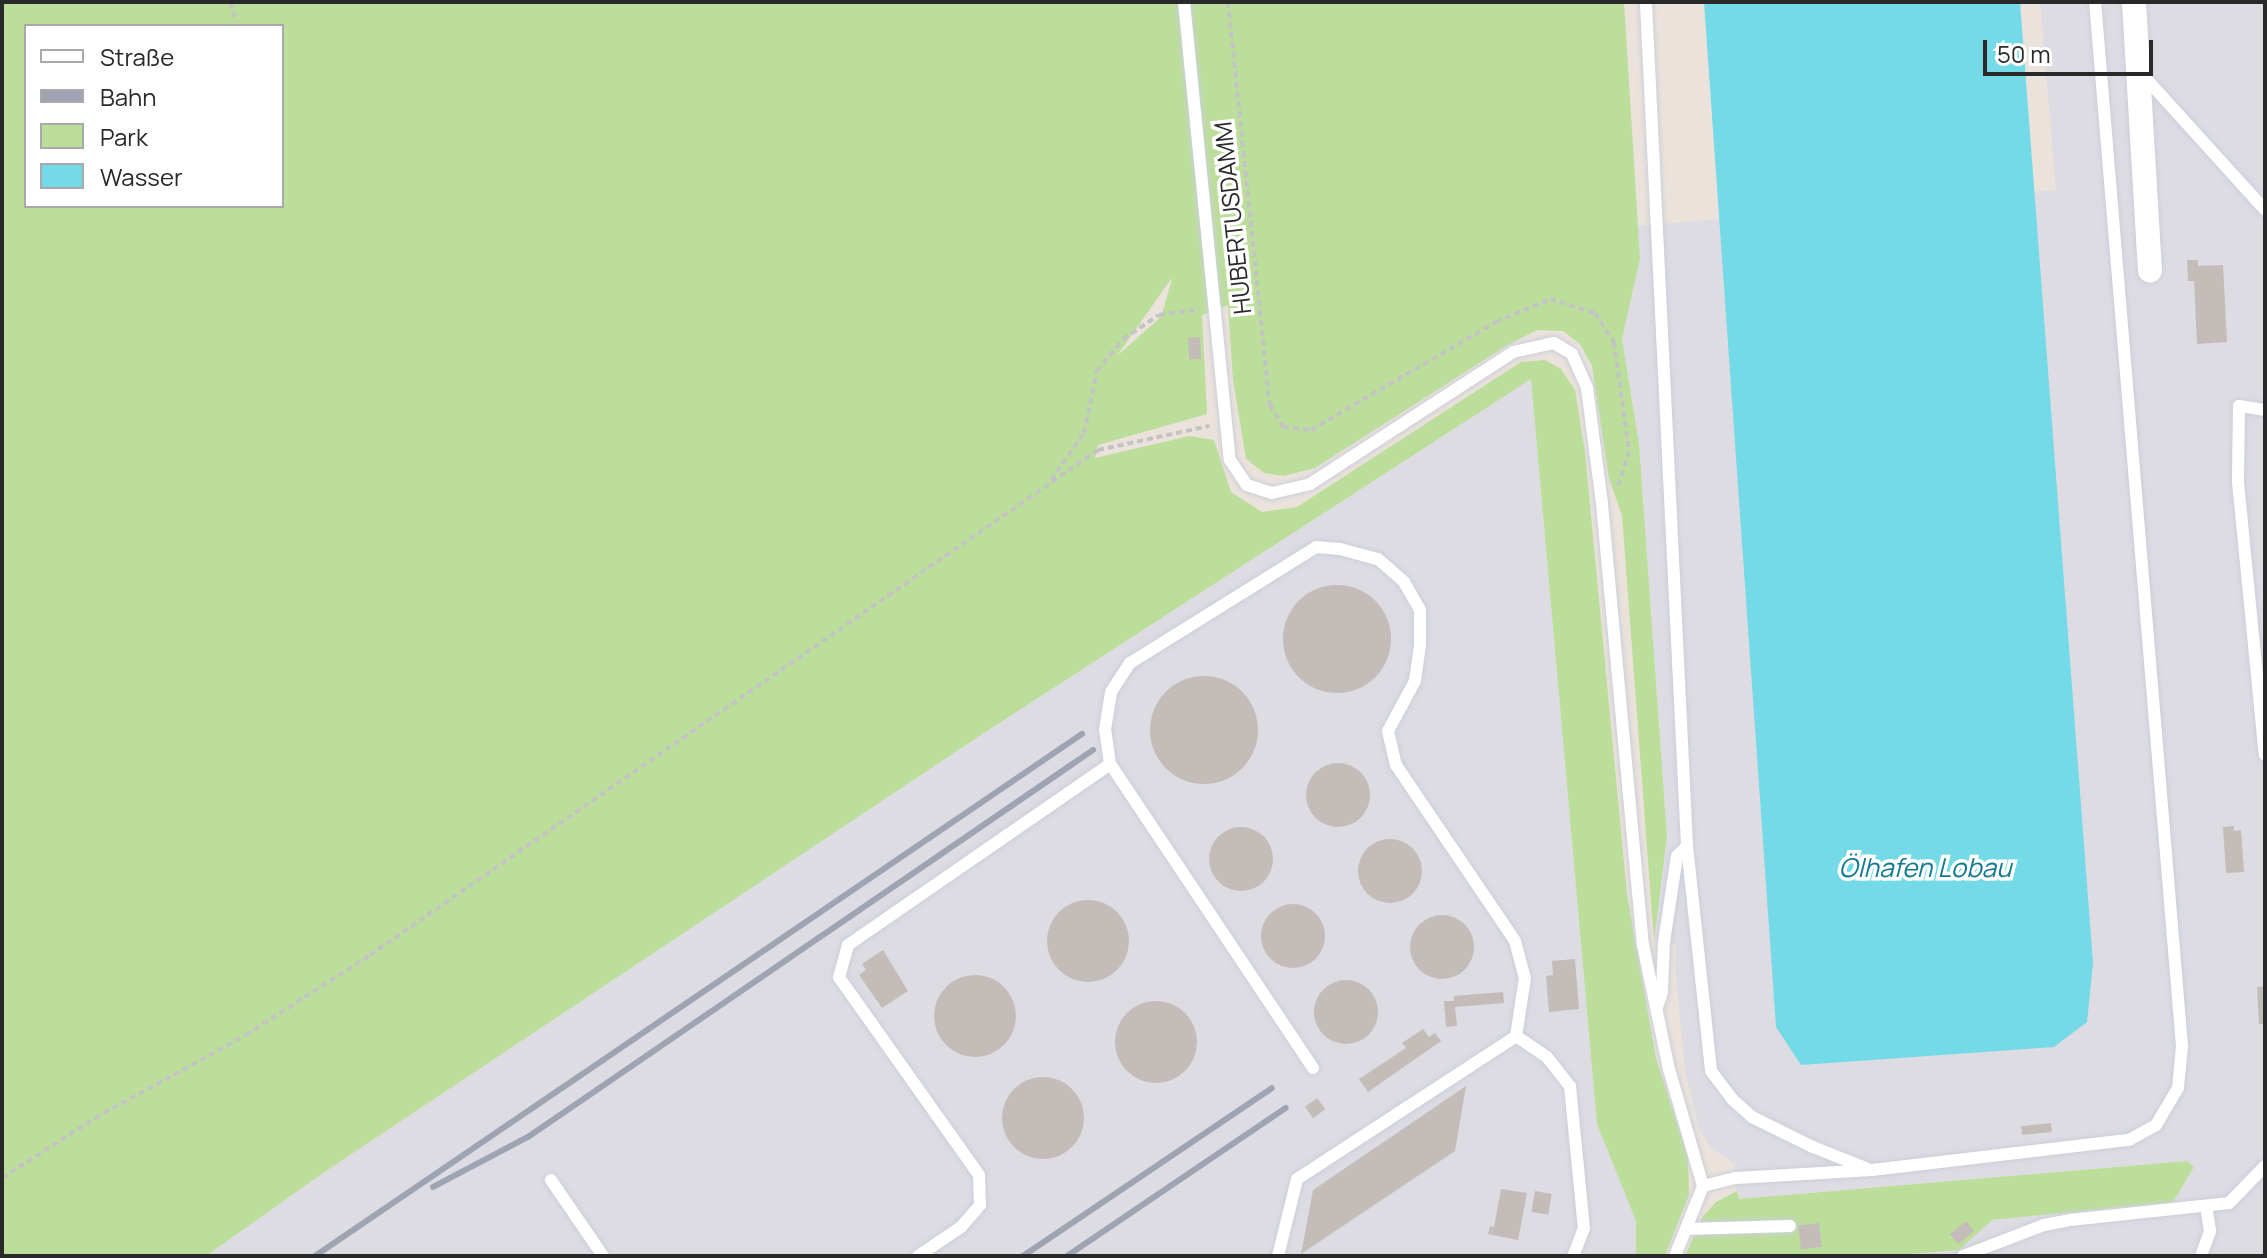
<!DOCTYPE html>
<meta charset="utf-8">
<style>
body{margin:0}
#map{position:relative;width:2267px;height:1258px;overflow:hidden;background:#ebe2db;font-family:Manrope,sans-serif}
div>[style]{position:absolute}
[style*='--x']{left:calc(var(--x)*1px);top:calc(var(--y)*1px);width:calc(var(--w)*1px);rotate:calc(var(--a)*1deg)}
.industrial>*{inset:0;background:#dddce3}
.green>*{inset:0;background:#bcde9b}
.water>*{inset:0;background:#74dae8}
.building>*{inset:0;background:#c3bcb8;transform-origin:0 0}
.round{border-radius:50%}
.path>*{height:4px;margin-top:-2px;transform-origin:0;background:repeating-linear-gradient(90deg,#c3c3c3 0 6px,transparent 0 10px)}
.roads{filter:drop-shadow(0 0 2px #cacfda) drop-shadow(0 0 2px #cacfda)}
.service>*{height:12px;margin:-6px;padding:0 6px;transform-origin:6px;border-radius:6px;background:#fff}
.minor>*{height:24px;margin:-12px;padding:0 12px;transform-origin:12px;border-radius:12px;background:#fff}
.rail>*{height:6px;margin:-3px;padding:0 3px;transform-origin:3px;border-radius:3px;background:#9fa4b2}
span{translate:-50% -50%;white-space:nowrap;text-align:center;line-height:1.15;-webkit-text-stroke:7px #fff;paint-order:stroke}
.street-label{font-size:24px;color:#292929}
.water-label{font-size:26px;color:#147992;font-style:italic}
.frame{position:absolute;inset:0;border:4px solid #292929;pointer-events:none}
.legend{position:absolute;left:24px;top:24px;width:260px;height:184px;box-sizing:border-box;background:#fff;border:2px solid #a9a9a9;margin:0;padding:10px 14px;list-style:none;font-size:24px;color:#292929}
.legend li{display:flex;align-items:center;gap:16px;height:40px}
.legend b{width:40px;border:2px solid #a9a9a9}
.scale{position:absolute;left:1983px;top:40px;width:170px;height:36px;box-sizing:border-box;border:4px solid #292929;border-top:0;padding-left:10px;font-size:24px;line-height:28px;white-space:nowrap;color:#292929;-webkit-text-stroke:6px #fff;paint-order:stroke}
</style>
<div id="map">
<div class="industrial">
<i style="clip-path:polygon(2040px 2px,2265px 2px,2265px 1256px,1888px 1256px,1959px 1250px,1991px 1220px,2173px 1202px,2187px 1161px,1738px 1199px,1735px 1164px,1711px 1148px,1699px 1128px,1685px 1071px,1675px 967px,1677px 944px,1654px 941px,1667px 837px,1639px 444px,1622px 339px,1640px 259px,1638px 226px,2056px 190px)"></i>
<i style="clip-path:polygon(1531px 379px,1597px 1124px,1636px 1221px,1636px 1256px,206px 1256px,326px 1171px,987px 731px)"></i>
</div>
<div class="green">
<i style="clip-path:polygon(evenodd,2px 2px,1624px 2px,1640px 259px,1622px 339px,1639px 444px,1667px 837px,1654px 941px,1622px 515px,1609px 479px,1592px 366px,1580px 344px,1563px 331px,1537px 330px,1506px 346px,1315px 468px,1284px 476px,1264px 473px,1246px 459px,1233px 380px,1228px 305px,1202px 315px,1207px 414px,1098px 445px,1095px 458px,1189px 436px,1214px 440px,1231px 492px,1262px 512px,1297px 507px,1521px 362px,1545px 360px,1561px 369px,1575px 390px,1585px 452px,1627px 894px,1656px 1058px,1688px 1157px,1689px 1195px,1665px 1256px,1636px 1256px,1636px 1221px,1597px 1124px,1531px 379px,987px 731px,326px 1171px,206px 1256px,2px 1256px,2px 2px,26px 26px,282px 26px,282px 206px,26px 206px,26px 26px,2px 2px,1172px 279px,1161px 317px,1117px 356px,1171px 279px,1172px 279px)"></i>
<i style="clip-path:polygon(2187px 1161px,2194px 1167px,2173px 1202px,1992px 1220px,1959px 1250px,1887px 1256px,1685px 1256px,1703px 1216px,1716px 1202px,1737px 1191px,1739px 1199px)"></i>
</div>
<div class="water">
<i style="clip-path:polygon(1704px 2px,2020px 2px,2093px 963px,2087px 1022px,2054px 1047px,1801px 1065px,1776px 1027px)"></i>
</div>
<div class="building">
<i style="clip-path:polygon(2187px 260px,2198px 260px,2198px 266px,2223px 265px,2227px 342px,2197px 344px,2194px 281px,2188px 281px)"></i>
<i style="left:1200px;top:337px;width:22px;height:12px;rotate:87deg"></i>
<i class="round" style="left:1283px;top:585px;width:108px;height:108px"></i>
<i class="round" style="left:1150px;top:676px;width:108px;height:108px"></i>
<i class="round" style="left:1306px;top:763px;width:64px;height:64px"></i>
<i style="clip-path:polygon(2234px 826px,2234px 831px,2241px 830px,2244px 872px,2226px 873px,2223px 827px)"></i>
<i class="round" style="left:1209px;top:827px;width:64px;height:64px"></i>
<i class="round" style="left:1358px;top:839px;width:64px;height:64px"></i>
<i class="round" style="left:1047px;top:900px;width:82px;height:82px"></i>
<i class="round" style="left:1261px;top:904px;width:64px;height:64px"></i>
<i class="round" style="left:1410px;top:915px;width:64px;height:64px"></i>
<i style="clip-path:polygon(883px 950px,908px 991px,882px 1008px,859px 975px,866px 970px,862px 964px)"></i>
<i style="clip-path:polygon(1575px 959px,1579px 1009px,1549px 1012px,1546px 976px,1553px 975px,1552px 961px)"></i>
<i class="round" style="left:934px;top:975px;width:82px;height:82px"></i>
<i class="round" style="left:1314px;top:980px;width:64px;height:64px"></i>
<i style="clip-path:polygon(2265px 986px,2265px 1024px,2259px 1024px,2257px 987px)"></i>
<i style="clip-path:polygon(1503px 992px,1504px 1003px,1455px 1007px,1457px 1026px,1446px 1027px,1444px 1001px,1454px 1001px,1454px 996px)"></i>
<i class="round" style="left:1115px;top:1001px;width:82px;height:82px"></i>
<i style="clip-path:polygon(1423px 1029px,1429px 1037px,1435px 1033px,1441px 1041px,1368px 1092px,1359px 1079px,1406px 1048px,1402px 1043px)"></i>
<i class="round" style="left:1002px;top:1077px;width:82px;height:82px"></i>
<i style="clip-path:polygon(1466px 1086px,1455px 1151px,1301px 1254px,1313px 1190px)"></i>
<i style="left:1317px;top:1098px;width:14px;height:15px;rotate:54deg"></i>
<i style="left:2051px;top:1123px;width:9px;height:30px;rotate:84deg"></i>
<i style="clip-path:polygon(1501px 1189px,1527px 1193px,1518px 1240px,1488px 1234px,1490px 1226px,1494px 1227px)"></i>
<i style="left:1535px;top:1191px;width:17px;height:21px;rotate:10deg"></i>
<i style="left:1966px;top:1221px;width:13px;height:21px;rotate:51deg"></i>
<i style="left:1819px;top:1223px;width:24px;height:21px;rotate:83deg"></i>
</div>
<div class="path">
<i style="--x:230;--y:2;--w:21;--a:73"></i>
<i style="--x:1228;--y:2;--w:405;--a:84.1"></i>
<i style="--x:1270;--y:405;--w:26;--a:59"></i>
<i style="--x:1283;--y:427;--w:28;--a:6"></i>
<i style="--x:1311;--y:430;--w:214;--a:-30.3"></i>
<i style="--x:1496;--y:322;--w:59;--a:-23.1"></i>
<i style="--x:1550;--y:299;--w:47;--a:17.3"></i>
<i style="--x:1595;--y:313;--w:35;--a:57"></i>
<i style="--x:1614;--y:342;--w:110;--a:82.2"></i>
<i style="--x:1629;--y:451;--w:37;--a:107"></i>
<i style="--x:1051;--y:480;--w:57;--a:-54.9"></i>
<i style="--x:1084;--y:433;--w:63;--a:-78.2"></i>
<i style="--x:1097;--y:371;--w:41;--a:-50.9"></i>
<i style="--x:1123;--y:339;--w:43;--a:-33.7"></i>
<i style="--x:1159;--y:315;--w:41;--a:-8.3"></i>
<i style="--x:2;--y:1178;--w:111;--a:-32.8"></i>
<i style="--x:95;--y:1118;--w:172;--a:-28.8"></i>
<i style="--x:246;--y:1035;--w:148;--a:-32.8"></i>
<i style="--x:370;--y:955;--w:886;--a:-34.75"></i>
<i style="--x:1098;--y:450;--w:114;--a:-12.2"></i>
</div>
<div class="roads">
<div class="service">
<i style="--x:1184;--y:2;--w:460;--a:84.3"></i>
<i style="--x:1230;--y:460;--w:30;--a:56"></i>
<i style="--x:1247;--y:485;--w:26;--a:18"></i>
<i style="--x:1272;--y:493;--w:39;--a:-13"></i>
<i style="--x:1310;--y:484;--w:242;--a:-33"></i>
<i style="--x:1513;--y:352;--w:42;--a:-12.4"></i>
<i style="--x:1554;--y:343;--w:21;--a:31"></i>
<i style="--x:1572;--y:354;--w:37;--a:66"></i>
<i style="--x:1587;--y:388;--w:117;--a:82.6"></i>
<i style="--x:1602;--y:504;--w:443;--a:84.7"></i>
<i style="--x:1643;--y:945;--w:127;--a:78.2"></i>
<i style="--x:1669;--y:1069;--w:122;--a:73.8"></i>
<i style="--x:1646;--y:4;--w:843;--a:87.21"></i>
<i style="--x:1687;--y:846;--w:14;--a:135"></i>
<i style="--x:1677;--y:856;--w:87;--a:98.6"></i>
<i style="--x:1664;--y:942;--w:50;--a:92.3"></i>
<i style="--x:1662;--y:992;--w:16;--a:108"></i>
<i style="--x:2140;--y:72;--w:186;--a:47.8"></i>
<i style="--x:2265;--y:410;--w:26;--a:-171"></i>
<i style="--x:2239;--y:406;--w:76;--a:90.8"></i>
<i style="--x:2238;--y:482;--w:274;--a:84.4"></i>
<i style="--x:1687;--y:846;--w:226;--a:83.9"></i>
<i style="--x:1711;--y:1071;--w:35;--a:53"></i>
<i style="--x:1732;--y:1099;--w:27;--a:42"></i>
<i style="--x:1752;--y:1117;--w:68;--a:26.2"></i>
<i style="--x:1813;--y:1147;--w:57;--a:21.6"></i>
<i style="--x:1313;--y:1068;--w:366;--a:-123.7"></i>
<i style="--x:1110;--y:764;--w:34;--a:-98"></i>
<i style="--x:1105;--y:730;--w:38;--a:-81"></i>
<i style="--x:1111;--y:692;--w:35;--a:-57"></i>
<i style="--x:1130;--y:663;--w:219;--a:-31.9"></i>
<i style="--x:1316;--y:547;--w:24;--a:5"></i>
<i style="--x:1340;--y:549;--w:39;--a:15"></i>
<i style="--x:1378;--y:559;--w:35;--a:41"></i>
<i style="--x:1404;--y:582;--w:32;--a:60"></i>
<i style="--x:1420;--y:610;--w:35;--a:90"></i>
<i style="--x:1420;--y:645;--w:36;--a:98"></i>
<i style="--x:1415;--y:681;--w:57;--a:118.4"></i>
<i style="--x:1388;--y:731;--w:35;--a:77"></i>
<i style="--x:1396;--y:765;--w:212;--a:55.9"></i>
<i style="--x:1515;--y:941;--w:38;--a:75"></i>
<i style="--x:1525;--y:978;--w:59;--a:98.8"></i>
<i style="--x:551;--y:1180;--w:92;--a:55.6"></i>
<i style="--x:1703;--y:1186;--w:34;--a:-14"></i>
<i style="--x:1736;--y:1178;--w:136;--a:-3.4"></i>
<i style="--x:1872;--y:1170;--w:259;--a:-6.7"></i>
<i style="--x:2129;--y:1140;--w:31;--a:-29"></i>
<i style="--x:2156;--y:1125;--w:43;--a:-59.3"></i>
<i style="--x:2178;--y:1088;--w:42;--a:-84.6"></i>
<i style="--x:2182;--y:1046;--w:1048;--a:-94.76"></i>
<i style="--x:1686;--y:1229;--w:104;--a:-1.7"></i>
<i style="--x:918;--y:1256;--w:52;--a:-34"></i>
<i style="--x:961;--y:1227;--w:29;--a:-49"></i>
<i style="--x:980;--y:1205;--w:30;--a:-92"></i>
<i style="--x:979;--y:1175;--w:242;--a:-125.3"></i>
<i style="--x:839;--y:977;--w:33;--a:-74"></i>
<i style="--x:848;--y:945;--w:318;--a:-34.6"></i>
<i style="--x:1278;--y:1256;--w:79;--a:-76.1"></i>
<i style="--x:1297;--y:1179;--w:262;--a:-33.1"></i>
<i style="--x:1516;--y:1036;--w:37;--a:34"></i>
<i style="--x:1547;--y:1057;--w:37;--a:52"></i>
<i style="--x:1570;--y:1086;--w:143;--a:84.4"></i>
<i style="--x:1584;--y:1228;--w:30;--a:111"></i>
<i style="--x:1675;--y:1256;--w:75;--a:-68.2"></i>
<i style="--x:1963;--y:1256;--w:87;--a:-20.9"></i>
<i style="--x:2044;--y:1225;--w:26;--a:-11"></i>
<i style="--x:2070;--y:1220;--w:160;--a:-6.1"></i>
<i style="--x:2229;--y:1203;--w:52;--a:-45.8"></i>
<i style="--x:2201;--y:1256;--w:27;--a:-70"></i>
<i style="--x:2210;--y:1231;--w:25;--a:-99"></i>
</div>
<div class="minor">
<i style="--x:2134;--y:2;--w:269;--a:86.6"></i>
</div>
</div>
<div class="rail">
<i style="--x:433;--y:1187;--w:107;--a:-27.8"></i>
<i style="--x:528;--y:1137;--w:685;--a:-34.41"></i>
<i style="--x:315;--y:1256;--w:928;--a:-34.24"></i>
<i style="--x:1023;--y:1256;--w:300;--a:-34"></i>
<i style="--x:1067;--y:1256;--w:264;--a:-34.1"></i>
</div>
<div class="street-label">
<span style="left:1232px;top:218px;rotate:-96deg">HUBERTUSDAMM</span>
</div>
<div class="water-label">
<span style="left:1925px;top:868px">Ölhafen Lobau</span>
</div>
<div class="frame"></div>
<ul class="legend">
<li><b style="height:10px;background:#fff"></b>Straße</li>
<li><b style="height:10px;background:#9fa4b2"></b>Bahn</li>
<li><b style="height:22px;background:#bcde9b"></b>Park</li>
<li><b style="height:22px;background:#74dae8"></b>Wasser</li>
</ul>
<div class="scale">50 m</div>
</div>
